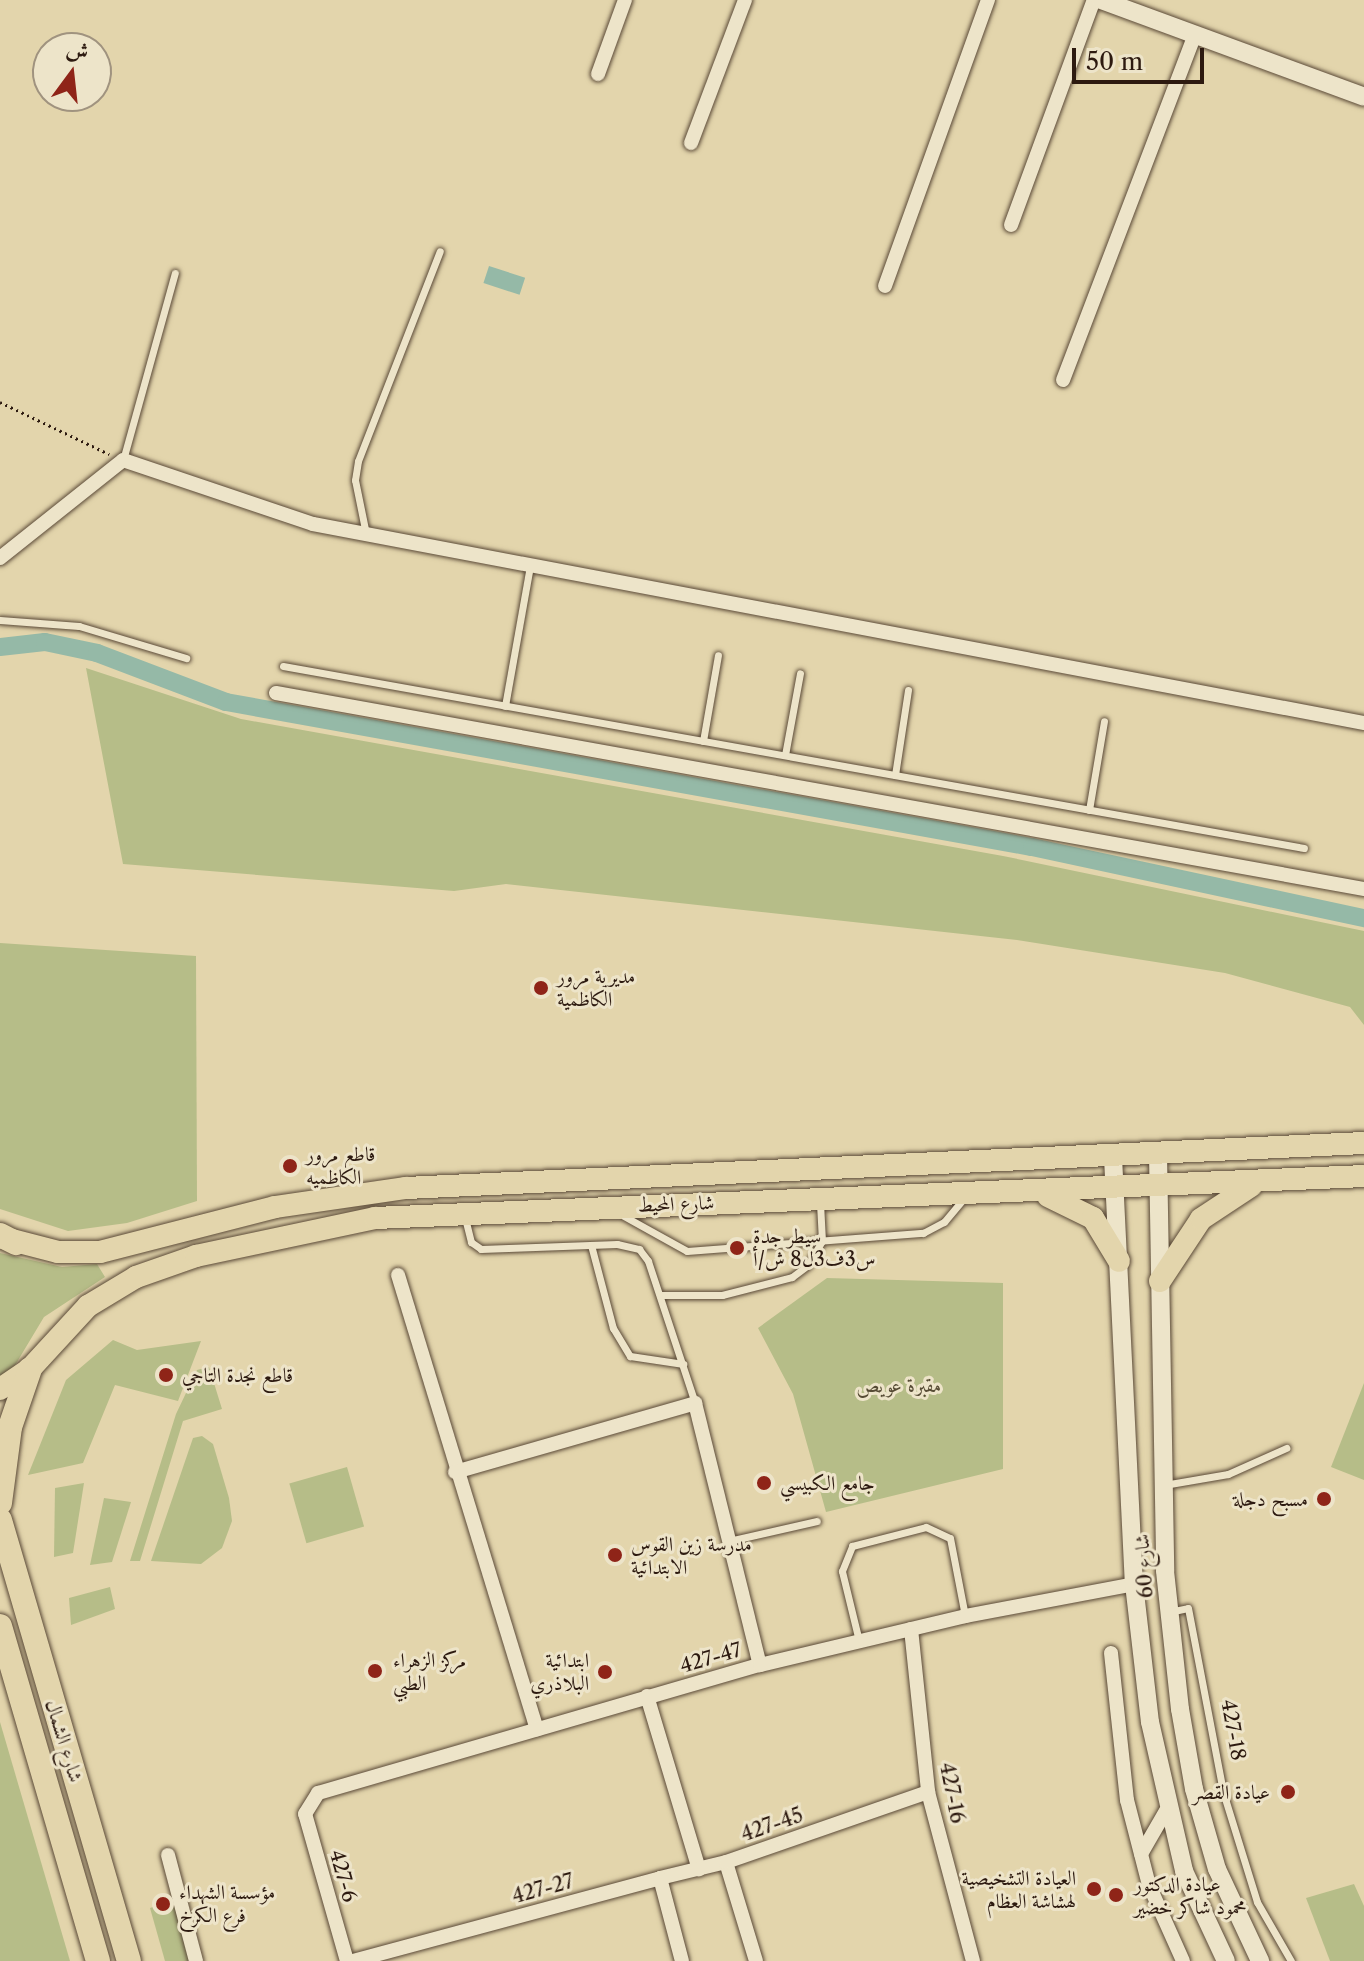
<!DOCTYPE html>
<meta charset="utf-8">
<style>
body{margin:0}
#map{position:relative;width:1364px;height:1961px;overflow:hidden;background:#e3d5ac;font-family:"Libre Caslon Text",Amiri,serif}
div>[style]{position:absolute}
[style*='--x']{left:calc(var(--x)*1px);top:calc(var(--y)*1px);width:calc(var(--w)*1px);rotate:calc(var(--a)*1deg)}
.green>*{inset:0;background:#b6bd88;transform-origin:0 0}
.water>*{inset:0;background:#95b9a7;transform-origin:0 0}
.canal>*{height:18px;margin:-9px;padding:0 9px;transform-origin:9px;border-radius:9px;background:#95b9a7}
.path>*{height:3px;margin-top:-1.5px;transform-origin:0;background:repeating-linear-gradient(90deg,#2d1a10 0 2px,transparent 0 6px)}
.roads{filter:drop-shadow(0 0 2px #5a4937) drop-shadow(0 0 2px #5a4937)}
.service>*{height:7px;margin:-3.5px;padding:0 3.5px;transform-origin:3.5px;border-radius:3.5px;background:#ede4c9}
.minor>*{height:14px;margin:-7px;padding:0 7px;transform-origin:7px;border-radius:7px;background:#ede4c9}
.tertiary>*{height:18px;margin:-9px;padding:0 9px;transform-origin:9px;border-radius:9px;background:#ede4c9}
.primary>*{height:22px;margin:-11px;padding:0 11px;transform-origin:11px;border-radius:11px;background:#e3d5ac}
.trunk>*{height:24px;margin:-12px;padding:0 12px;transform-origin:12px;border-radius:12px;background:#e3d5ac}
.dots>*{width:22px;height:22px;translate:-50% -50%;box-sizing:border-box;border:4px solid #ede4c9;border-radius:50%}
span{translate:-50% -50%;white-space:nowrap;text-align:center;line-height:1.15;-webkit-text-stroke:6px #ede4c9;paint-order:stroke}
.poi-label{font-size:20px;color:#2d1a10}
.left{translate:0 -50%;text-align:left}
.right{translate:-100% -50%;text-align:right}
.street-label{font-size:20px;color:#2d1a10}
.park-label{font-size:20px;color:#564b34;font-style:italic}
.north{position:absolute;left:32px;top:32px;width:80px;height:80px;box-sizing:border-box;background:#ede4c9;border:2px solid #a0937f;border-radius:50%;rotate:15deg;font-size:22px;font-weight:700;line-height:32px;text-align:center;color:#2d1a10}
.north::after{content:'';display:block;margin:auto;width:28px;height:36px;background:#8f2418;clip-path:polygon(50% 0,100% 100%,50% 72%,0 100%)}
.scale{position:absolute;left:1072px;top:48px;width:132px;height:36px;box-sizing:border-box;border:4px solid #2d1a10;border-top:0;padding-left:10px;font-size:24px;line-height:28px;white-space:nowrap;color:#2d1a10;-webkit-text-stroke:6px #ede4c9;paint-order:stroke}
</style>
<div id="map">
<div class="green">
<i style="clip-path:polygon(86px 668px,241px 719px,1003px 856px,1364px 931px,1364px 1025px,1350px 1007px,1225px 973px,1017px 940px,506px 884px,454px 891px,123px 864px)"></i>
<i style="clip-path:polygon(0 943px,196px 956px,197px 1201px,127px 1223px,68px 1231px,0 1209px)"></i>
<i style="clip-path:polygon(0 1253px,62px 1267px,97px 1264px,105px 1277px,44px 1317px,14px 1367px,0 1380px)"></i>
<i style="clip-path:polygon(827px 1278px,1003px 1283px,1003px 1469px,826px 1512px,793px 1394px,758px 1328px)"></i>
<i style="clip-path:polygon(113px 1340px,137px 1350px,201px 1341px,178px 1401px,115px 1385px,83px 1463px,28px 1475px,66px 1380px)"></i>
<i style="clip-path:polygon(209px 1367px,222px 1409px,183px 1421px,140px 1561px,130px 1561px,176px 1414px,197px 1370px)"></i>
<i style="clip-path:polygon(1364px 1383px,1364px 1480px,1331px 1467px)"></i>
<i style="clip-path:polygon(202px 1436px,213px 1444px,229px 1498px,232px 1521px,222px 1548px,201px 1564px,151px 1561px,193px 1438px)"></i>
<i style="left:347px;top:1467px;width:62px;height:60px;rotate:74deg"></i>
<i style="clip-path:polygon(84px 1483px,73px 1553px,54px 1557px,55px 1488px)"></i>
<i style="clip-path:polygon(104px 1498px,131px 1502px,112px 1562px,90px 1565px)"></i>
<i style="clip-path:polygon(110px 1587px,115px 1609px,71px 1625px,69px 1598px)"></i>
<i style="clip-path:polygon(0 1722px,70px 1961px,0 1961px)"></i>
<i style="clip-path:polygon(1354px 1884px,1364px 1906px,1364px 1961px,1330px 1961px,1306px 1898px)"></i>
<i style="clip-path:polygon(175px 1900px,193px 1961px,165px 1961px,150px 1908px)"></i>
</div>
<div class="water">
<i style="left:489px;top:266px;width:38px;height:18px;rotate:18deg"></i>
</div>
<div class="canal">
<i style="--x:0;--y:647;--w:45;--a:-6.3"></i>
<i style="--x:45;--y:642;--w:53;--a:11.9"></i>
<i style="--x:97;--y:653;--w:138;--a:20.8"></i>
<i style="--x:226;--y:702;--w:819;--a:10.2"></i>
<i style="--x:1032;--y:847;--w:340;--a:12.1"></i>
</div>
<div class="path">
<i style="--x:0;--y:402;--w:121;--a:25.5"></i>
</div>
<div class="roads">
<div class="service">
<i style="--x:123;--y:460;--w:194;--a:-74.5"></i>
<i style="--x:366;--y:534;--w:55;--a:-101.5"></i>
<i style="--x:355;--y:480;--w:19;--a:-81"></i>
<i style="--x:358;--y:461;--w:225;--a:-68.7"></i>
<i style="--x:0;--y:620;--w:79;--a:4.3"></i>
<i style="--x:79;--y:626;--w:112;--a:16.7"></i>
<i style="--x:283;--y:666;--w:1037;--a:10.11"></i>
<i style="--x:505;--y:706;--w:143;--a:-79.9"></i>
<i style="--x:703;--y:741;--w:87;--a:-80.1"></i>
<i style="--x:785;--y:755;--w:83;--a:-79.6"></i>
<i style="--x:895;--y:775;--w:86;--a:-81.3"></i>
<i style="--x:1089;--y:810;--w:90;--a:-80.4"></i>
<i style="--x:622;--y:1215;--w:74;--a:29"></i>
<i style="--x:687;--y:1251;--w:237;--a:-4.4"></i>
<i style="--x:923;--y:1233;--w:24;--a:-28"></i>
<i style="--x:944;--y:1222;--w:31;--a:-50"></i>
<i style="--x:465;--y:1218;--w:25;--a:76"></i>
<i style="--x:471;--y:1242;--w:12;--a:35"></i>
<i style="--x:481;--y:1249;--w:136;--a:-2.1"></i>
<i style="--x:617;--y:1244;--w:23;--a:13"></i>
<i style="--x:639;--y:1249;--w:15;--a:53"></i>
<i style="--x:648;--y:1261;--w:150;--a:71.7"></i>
<i style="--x:591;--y:1245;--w:86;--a:75.2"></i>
<i style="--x:613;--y:1328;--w:33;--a:59"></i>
<i style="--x:630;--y:1356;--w:54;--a:8.6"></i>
<i style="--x:660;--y:1295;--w:62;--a:0"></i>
<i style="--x:722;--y:1295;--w:72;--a:-14.4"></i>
<i style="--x:792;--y:1277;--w:20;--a:-37"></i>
<i style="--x:808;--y:1265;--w:28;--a:-60"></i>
<i style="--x:822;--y:1241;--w:37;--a:-93"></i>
<i style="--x:1164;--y:1485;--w:65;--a:-9.8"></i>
<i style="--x:1228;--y:1474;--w:64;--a:-24.1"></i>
<i style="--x:729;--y:1541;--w:90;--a:-12.8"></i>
<i style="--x:1169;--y:1612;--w:19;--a:-12"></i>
<i style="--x:1188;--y:1608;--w:187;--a:79.2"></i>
<i style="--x:1223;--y:1792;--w:115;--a:72.8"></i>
<i style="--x:1257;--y:1902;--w:68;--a:60"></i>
<i style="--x:859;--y:1641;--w:72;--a:-103.7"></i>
<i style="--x:842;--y:1571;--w:27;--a:-68"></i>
<i style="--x:852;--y:1546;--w:76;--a:-14.4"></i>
<i style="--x:926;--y:1527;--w:26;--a:25"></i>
<i style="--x:950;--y:1538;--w:79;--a:79.1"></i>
</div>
<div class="minor">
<i style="--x:598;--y:74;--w:79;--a:-70"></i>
<i style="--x:691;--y:143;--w:153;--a:-69.3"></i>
<i style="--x:1011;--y:225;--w:240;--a:-69.8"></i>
<i style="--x:885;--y:286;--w:304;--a:-70.2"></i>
<i style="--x:1063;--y:380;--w:369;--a:-69.1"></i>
<i style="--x:0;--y:558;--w:157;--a:-38.5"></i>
<i style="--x:123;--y:460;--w:200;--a:18.6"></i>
<i style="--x:313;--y:524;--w:1070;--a:10.72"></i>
<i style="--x:276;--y:693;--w:1106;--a:10.21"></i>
<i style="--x:398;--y:1275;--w:475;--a:73"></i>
<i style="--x:455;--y:1472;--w:250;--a:-16"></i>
<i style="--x:695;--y:1403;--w:270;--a:76.1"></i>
<i style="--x:911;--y:1629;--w:164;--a:84"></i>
<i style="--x:928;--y:1792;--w:175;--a:75.1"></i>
<i style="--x:1111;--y:1653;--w:148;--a:83.8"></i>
<i style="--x:1127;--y:1800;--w:88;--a:75.5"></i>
<i style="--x:1149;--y:1885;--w:83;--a:65.9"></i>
<i style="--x:647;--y:1696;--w:181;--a:73.3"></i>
<i style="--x:1141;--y:1854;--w:52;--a:-60"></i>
<i style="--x:168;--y:1855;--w:110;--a:75.2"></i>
<i style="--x:660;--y:1878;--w:68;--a:-13.6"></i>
<i style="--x:347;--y:1961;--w:153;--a:-105.9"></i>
<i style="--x:305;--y:1814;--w:25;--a:-58"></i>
<i style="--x:318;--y:1793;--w:460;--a:-16.2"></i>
<i style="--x:760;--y:1665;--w:211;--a:-13.4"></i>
<i style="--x:965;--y:1616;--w:172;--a:-10.7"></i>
<i style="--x:353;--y:1961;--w:318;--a:-15.1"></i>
<i style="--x:660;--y:1878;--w:86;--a:75.2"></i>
<i style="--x:756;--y:1961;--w:103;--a:-106.9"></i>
<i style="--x:726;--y:1862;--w:214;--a:-19.1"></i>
</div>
<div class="tertiary">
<i style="--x:1101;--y:0;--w:280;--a:20.2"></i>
<i style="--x:1158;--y:1154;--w:417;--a:89"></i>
<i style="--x:1165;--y:1571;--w:139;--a:83.8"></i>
<i style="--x:1180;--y:1709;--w:81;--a:80.1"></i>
<i style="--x:1194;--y:1789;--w:83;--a:74"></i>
<i style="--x:1217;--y:1869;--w:102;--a:64.9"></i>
<i style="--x:1113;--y:1157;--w:428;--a:87.2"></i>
<i style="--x:1134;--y:1584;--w:139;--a:83.4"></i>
<i style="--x:1150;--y:1722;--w:153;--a:77.1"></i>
<i style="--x:1184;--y:1871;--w:99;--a:65"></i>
</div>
<div class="primary">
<i style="--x:1048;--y:1196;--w:50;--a:26.1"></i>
<i style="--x:1093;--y:1218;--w:50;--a:58.8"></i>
<i style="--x:0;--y:1237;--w:60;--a:14.5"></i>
<i style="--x:58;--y:1252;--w:42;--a:0"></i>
<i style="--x:100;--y:1252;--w:181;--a:-14.4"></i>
<i style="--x:275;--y:1207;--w:132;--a:-8.3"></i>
<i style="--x:406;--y:1188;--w:959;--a:-2.69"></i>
<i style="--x:1160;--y:1281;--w:74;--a:-56.5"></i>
<i style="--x:1201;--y:1219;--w:60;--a:-33.4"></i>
<i style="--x:0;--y:1389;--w:36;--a:-34"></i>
<i style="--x:30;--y:1369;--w:86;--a:-47.4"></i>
<i style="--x:88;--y:1306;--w:56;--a:-31.1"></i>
<i style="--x:136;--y:1277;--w:64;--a:-19.3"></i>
<i style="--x:196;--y:1256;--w:183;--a:-12"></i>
<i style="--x:375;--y:1218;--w:990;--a:-2.43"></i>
</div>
<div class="trunk">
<i style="--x:0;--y:1235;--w:18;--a:27"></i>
<i style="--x:0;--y:1503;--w:77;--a:-82.5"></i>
<i style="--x:10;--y:1427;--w:61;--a:-71"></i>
<i style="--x:0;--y:1520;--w:459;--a:73.7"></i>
<i style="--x:0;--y:1626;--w:349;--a:73.7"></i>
</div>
</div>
<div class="dots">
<i style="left:541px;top:988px;background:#8f2418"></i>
<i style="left:290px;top:1166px;background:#8f2418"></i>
<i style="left:737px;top:1248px;background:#8f2418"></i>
<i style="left:166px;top:1375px;background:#8f2418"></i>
<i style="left:764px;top:1483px;background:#8f2418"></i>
<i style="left:1324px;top:1499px;background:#8f2418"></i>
<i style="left:615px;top:1555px;background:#8f2418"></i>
<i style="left:375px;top:1671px;background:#8f2418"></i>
<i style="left:605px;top:1672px;background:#8f2418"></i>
<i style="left:1288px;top:1792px;background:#8f2418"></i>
<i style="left:1094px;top:1889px;background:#8f2418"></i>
<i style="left:1116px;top:1895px;background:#8f2418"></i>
<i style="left:163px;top:1904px;background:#8f2418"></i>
</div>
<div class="poi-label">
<span class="left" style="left:557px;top:988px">مديرية مرور<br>الكاظمية</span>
<span class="left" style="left:306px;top:1166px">قاطع مرور<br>الكاظميه</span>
<span class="left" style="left:753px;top:1248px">سيطر جدة<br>س3ف3ل8 ش/أ</span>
<span class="left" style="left:182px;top:1375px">قاطع نجدة التاجي</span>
<span class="left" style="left:780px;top:1483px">جامع الكبيسي</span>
<span class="right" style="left:1308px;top:1499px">مسبح دجلة</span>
<span class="left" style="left:631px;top:1556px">مدرسة زين القوس<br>الابتدائية</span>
<span class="left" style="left:393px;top:1672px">مركز الزهراء<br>الطبي</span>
<span class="right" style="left:589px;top:1672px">ابتدائية<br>البلاذري</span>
<span class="right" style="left:1270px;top:1792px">عيادة القصر</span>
<span class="right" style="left:1076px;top:1890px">العيادة التشخيصية<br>لهشاشة العظام</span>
<span class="left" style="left:1134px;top:1896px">عيادة الدكتور<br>محمود شاكر خضير</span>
<span class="left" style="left:179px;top:1904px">مؤسسة الشهداء<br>فرع الكرخ</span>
</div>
<div class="street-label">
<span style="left:676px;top:1204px;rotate:-2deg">شارع المحيط</span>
<span style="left:1144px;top:1566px;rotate:-94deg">شارع 60</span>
<span style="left:711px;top:1658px;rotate:-16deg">427-47</span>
<span style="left:1233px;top:1730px;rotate:80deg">427-18</span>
<span style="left:64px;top:1741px;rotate:73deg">شارع الشمال</span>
<span style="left:952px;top:1793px;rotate:79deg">427-16</span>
<span style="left:772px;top:1825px;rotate:-19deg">427-45</span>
<span style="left:343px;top:1876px;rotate:74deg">427-6</span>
<span style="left:543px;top:1889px;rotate:-15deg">427-27</span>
</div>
<div class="park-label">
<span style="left:899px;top:1385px">مقبرة عويص</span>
</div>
<div class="north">ش</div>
<div class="scale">50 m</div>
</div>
